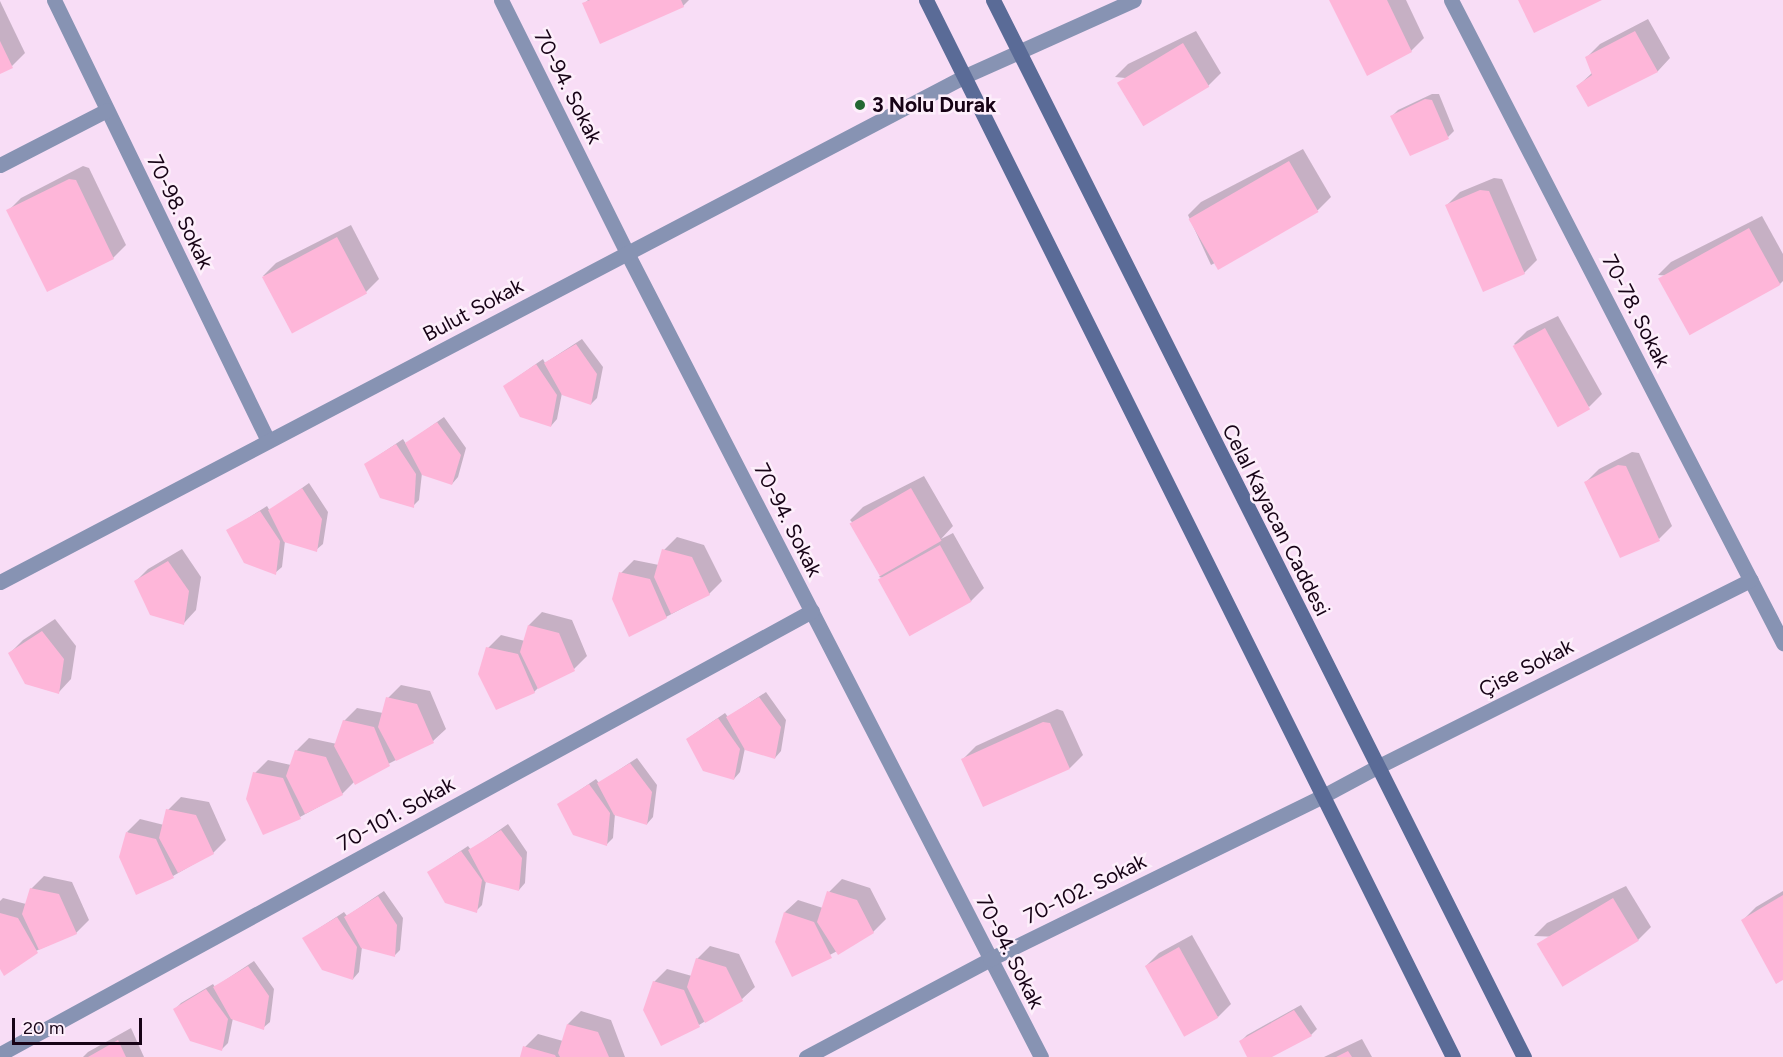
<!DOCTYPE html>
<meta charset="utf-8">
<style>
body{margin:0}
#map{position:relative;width:1783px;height:1057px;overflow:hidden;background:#f8ddf6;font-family:Figtree,sans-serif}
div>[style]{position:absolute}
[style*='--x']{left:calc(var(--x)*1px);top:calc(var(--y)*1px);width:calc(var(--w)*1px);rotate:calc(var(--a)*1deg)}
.shadow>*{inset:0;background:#0003}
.building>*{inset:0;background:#feb6d9;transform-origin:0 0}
.street>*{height:15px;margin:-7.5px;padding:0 7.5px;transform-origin:7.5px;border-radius:7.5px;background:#8793b3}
.secondary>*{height:15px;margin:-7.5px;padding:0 7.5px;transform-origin:7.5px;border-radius:7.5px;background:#5a6b97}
.dots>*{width:16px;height:16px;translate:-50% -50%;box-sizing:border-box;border:3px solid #fdeffb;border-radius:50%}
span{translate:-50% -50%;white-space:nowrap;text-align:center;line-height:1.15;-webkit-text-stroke:5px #fdeffb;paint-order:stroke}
.street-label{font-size:21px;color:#170316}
.poi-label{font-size:21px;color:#170316;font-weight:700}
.left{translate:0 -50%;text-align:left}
.scale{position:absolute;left:12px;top:1018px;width:130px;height:27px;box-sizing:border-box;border:3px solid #170316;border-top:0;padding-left:8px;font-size:18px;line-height:21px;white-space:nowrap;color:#170316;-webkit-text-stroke:4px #fdeffb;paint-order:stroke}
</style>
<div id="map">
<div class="shadow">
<i style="clip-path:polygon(588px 0,689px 0,683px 6px,584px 4px)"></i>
<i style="clip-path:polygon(1330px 0,1406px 0,1424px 38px,1411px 51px)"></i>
<i style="clip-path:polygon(0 1px,25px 53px,12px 66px,0 72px)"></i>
<i style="clip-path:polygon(1648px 19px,1670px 58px,1658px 71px,1589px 105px,1578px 86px,1593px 72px,1587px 57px,1600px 44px)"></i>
<i style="clip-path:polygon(1196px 31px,1221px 73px,1208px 86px,1115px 77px,1128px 64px)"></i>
<i style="clip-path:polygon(1432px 94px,1439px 94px,1454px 131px,1448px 137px,1392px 116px,1398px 110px)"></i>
<i style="clip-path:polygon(1303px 149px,1331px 197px,1318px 210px,1211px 265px,1188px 215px,1201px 202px)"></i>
<i style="clip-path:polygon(83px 166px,89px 168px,126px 245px,113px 258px,48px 290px,8px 211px,21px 198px)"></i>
<i style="clip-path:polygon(1494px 178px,1502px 179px,1537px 260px,1524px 273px,1447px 205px,1460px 192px)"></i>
<i style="clip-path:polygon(1762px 216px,1783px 254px,1783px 281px,1780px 284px,1658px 275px,1671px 262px)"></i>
<i style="clip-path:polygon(351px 225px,379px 279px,366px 292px,263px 276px,276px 263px)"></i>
<i style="clip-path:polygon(1558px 316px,1602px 394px,1589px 407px,1514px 344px,1527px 331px)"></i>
<i style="clip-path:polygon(582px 339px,603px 367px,597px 398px,591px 404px,562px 393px,557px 419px,551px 426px,505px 386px,543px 359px,545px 363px)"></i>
<i style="clip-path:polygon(444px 417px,466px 448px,458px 477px,452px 484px,422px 473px,419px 500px,413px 506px,366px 464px,403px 439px,406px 444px)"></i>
<i style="clip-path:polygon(1632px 452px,1639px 453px,1672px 526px,1659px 539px,1586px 482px,1599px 469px)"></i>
<i style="clip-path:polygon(924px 476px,953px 526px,941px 539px,953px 533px,984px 588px,971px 601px,879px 577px,891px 564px,850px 520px,863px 507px)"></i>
<i style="clip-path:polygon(309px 483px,328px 512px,323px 544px,316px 550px,285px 541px,282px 567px,275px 573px,228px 531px,267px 506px,270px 511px)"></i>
<i style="clip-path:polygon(677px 537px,704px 545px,722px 581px,709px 594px,666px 617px,621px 573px,634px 560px,659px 565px,664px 550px)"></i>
<i style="clip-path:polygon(182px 549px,201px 577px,196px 610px,184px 623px,135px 582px,148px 569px)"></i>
<i style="clip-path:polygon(542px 612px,572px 620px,587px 656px,574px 669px,540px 686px,534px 692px,488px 648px,501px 635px,525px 641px,529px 625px)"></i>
<i style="clip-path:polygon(55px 619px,76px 646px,71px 679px,59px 692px,10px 653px,23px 640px)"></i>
<i style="clip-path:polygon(401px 685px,430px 691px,446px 729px,433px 741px,355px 781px,342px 794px,300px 817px,255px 773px,268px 760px,291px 765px,296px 751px,309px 738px,337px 744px,344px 721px,357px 708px,383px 713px,388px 698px)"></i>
<i style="clip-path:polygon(766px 692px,786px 720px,781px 751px,775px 758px,745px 748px,740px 772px,734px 779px,687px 739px,725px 713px,728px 717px)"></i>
<i style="clip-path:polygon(1057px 709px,1063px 711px,1083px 755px,1070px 768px,984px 805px,963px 759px,976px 746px)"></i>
<i style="clip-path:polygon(637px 758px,657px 785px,653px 817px,647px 824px,615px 814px,613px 838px,607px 844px,558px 805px,596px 779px,599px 783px)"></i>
<i style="clip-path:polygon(181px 797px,209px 802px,226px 840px,213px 853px,173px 876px,127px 832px,140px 819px,164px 825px,168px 810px)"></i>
<i style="clip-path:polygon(508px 824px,527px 852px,525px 883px,519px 890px,486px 881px,482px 905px,476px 911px,429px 872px,468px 846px,471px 850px)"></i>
<i style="clip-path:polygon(44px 876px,72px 882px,89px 920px,76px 933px,0 967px,0 901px,3px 898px,26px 904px,31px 889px)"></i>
<i style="clip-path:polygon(842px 879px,870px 888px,886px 919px,873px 932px,792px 975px,785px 912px,798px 900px,823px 908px,829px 892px)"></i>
<i style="clip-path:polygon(1626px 886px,1651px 927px,1638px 940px,1534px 936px,1547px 923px)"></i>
<i style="clip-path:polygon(384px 891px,403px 918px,400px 950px,394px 956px,362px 947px,359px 972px,353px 979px,304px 938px,344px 912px,347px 916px)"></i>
<i style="clip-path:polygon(1783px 891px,1783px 979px,1743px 920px,1756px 907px)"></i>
<i style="clip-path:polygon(1192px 935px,1231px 1004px,1218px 1017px,1146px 966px,1159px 953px)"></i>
<i style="clip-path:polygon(710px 946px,739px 954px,755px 987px,742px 999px,699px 1025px,654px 982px,667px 969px,692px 976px,697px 959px)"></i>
<i style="clip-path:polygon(254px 961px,274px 989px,270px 1022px,263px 1028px,233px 1018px,228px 1043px,222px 1049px,175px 1009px,181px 1003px,213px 984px,215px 987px)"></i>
<i style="clip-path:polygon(1301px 1005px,1317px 1029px,1311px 1035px,1268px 1057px,1249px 1057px,1241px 1041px,1247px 1035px)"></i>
<i style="clip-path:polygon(581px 1011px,611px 1020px,625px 1057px,522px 1057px,525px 1047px,538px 1034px,563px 1041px,568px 1024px)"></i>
<i style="clip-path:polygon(131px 1028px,144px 1057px,83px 1057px,88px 1052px)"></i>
<i style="clip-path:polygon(1362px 1039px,1372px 1057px,1324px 1057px)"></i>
</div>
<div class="building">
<i style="clip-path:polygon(590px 0,681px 0,684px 7px,600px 44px,582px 3px)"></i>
<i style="clip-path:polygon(1329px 0,1387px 0,1412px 52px,1367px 76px)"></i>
<i style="clip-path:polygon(1518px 0,1602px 0,1534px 33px)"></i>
<i style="clip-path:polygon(1635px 31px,1658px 72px,1588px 107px,1576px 86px,1592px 75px,1585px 57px)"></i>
<i style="clip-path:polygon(0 41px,13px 68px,0 74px)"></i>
<i style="left:1183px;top:43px;width:51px;height:77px;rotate:59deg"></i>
<i style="clip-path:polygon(1425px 99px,1432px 100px,1449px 139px,1410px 156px,1390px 116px)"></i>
<i style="left:1289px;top:161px;width:59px;height:116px;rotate:60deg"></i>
<i style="clip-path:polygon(69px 179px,76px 180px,114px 259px,47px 292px,6px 210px)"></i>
<i style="clip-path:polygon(1480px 190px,1489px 191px,1525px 274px,1483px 292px,1445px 205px)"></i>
<i style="left:1749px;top:228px;width:65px;height:104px;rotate:61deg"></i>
<i style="left:337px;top:237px;width:64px;height:85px;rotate:62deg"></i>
<i style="left:1545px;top:328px;width:93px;height:37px;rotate:61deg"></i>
<i style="clip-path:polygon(576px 344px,597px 374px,591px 405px,562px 395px,544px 363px)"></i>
<i style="clip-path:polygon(536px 364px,557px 395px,551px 427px,520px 417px,503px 386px)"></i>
<i style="clip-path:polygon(437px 422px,461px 455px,452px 485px,422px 475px,405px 443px)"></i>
<i style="clip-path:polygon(396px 444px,416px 474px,414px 508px,380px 498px,364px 464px)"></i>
<i style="clip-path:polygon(1618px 465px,1626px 466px,1660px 541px,1620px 558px,1584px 482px)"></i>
<i style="clip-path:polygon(302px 488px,322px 519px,317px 552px,284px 542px,268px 510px)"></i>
<i style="left:911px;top:488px;width:61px;height:71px;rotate:60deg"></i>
<i style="clip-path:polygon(260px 511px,280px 541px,276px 575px,244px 563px,226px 530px)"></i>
<i style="left:940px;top:545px;width:65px;height:71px;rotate:61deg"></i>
<i style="clip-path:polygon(662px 549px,692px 557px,710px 595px,671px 614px,654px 577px)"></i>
<i style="clip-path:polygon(168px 561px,189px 591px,184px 625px,150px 615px,134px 581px)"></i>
<i style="clip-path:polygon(619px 572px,650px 579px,667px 618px,629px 637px,612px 599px)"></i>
<i style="clip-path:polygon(528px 625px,559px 633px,575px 671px,538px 689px,520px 652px)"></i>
<i style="clip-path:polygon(42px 631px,64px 659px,59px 694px,25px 684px,8px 653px)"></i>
<i style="clip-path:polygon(486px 647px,518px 654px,535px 693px,496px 710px,478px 674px)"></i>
<i style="clip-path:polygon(386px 697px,417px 704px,434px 743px,396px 761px,378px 727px)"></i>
<i style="clip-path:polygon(759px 697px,781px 727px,775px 759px,745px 750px,726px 717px)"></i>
<i style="clip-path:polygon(718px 718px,740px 749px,734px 780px,703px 771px,686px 739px)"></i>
<i style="clip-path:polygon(343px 720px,374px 727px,390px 766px,355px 785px,334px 746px)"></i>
<i style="clip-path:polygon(1043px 722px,1050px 723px,1070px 769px,983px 807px,961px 759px)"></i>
<i style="clip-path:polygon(295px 750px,326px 757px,343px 795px,305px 814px,286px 776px)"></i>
<i style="clip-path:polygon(630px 763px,652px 792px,647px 825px,614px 815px,597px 783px)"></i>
<i style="clip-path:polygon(253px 772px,283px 778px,301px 819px,263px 835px,246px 799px)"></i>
<i style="clip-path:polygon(589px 784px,610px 813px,607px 846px,573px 835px,557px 804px)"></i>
<i style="clip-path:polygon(166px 809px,196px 815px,214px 854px,178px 873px,159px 838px)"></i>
<i style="clip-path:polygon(501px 830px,522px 858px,519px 891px,485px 882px,468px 850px)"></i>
<i style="clip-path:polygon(126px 832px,156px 839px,174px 878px,136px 895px,119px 857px)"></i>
<i style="clip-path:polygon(461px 851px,482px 880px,477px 913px,445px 903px,427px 872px)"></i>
<i style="clip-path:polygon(30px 888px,59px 894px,77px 934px,39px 950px,22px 914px)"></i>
<i style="clip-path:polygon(827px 891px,857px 900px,874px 933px,838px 955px,817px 922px)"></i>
<i style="clip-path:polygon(1783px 895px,1783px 980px,1776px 984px,1741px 920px)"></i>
<i style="clip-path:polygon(378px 896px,397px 925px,395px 957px,361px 948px,344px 917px)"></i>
<i style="left:1613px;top:898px;width:50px;height:89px;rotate:59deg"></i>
<i style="clip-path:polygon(784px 912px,814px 922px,832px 958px,792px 977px,775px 942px)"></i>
<i style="clip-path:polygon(0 913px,18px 918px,38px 953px,4px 976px,0 969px)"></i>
<i style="clip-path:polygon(337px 917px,357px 947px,353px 980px,322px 970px,302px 938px)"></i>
<i style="left:1179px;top:947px;width:81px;height:39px;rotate:61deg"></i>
<i style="clip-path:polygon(696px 958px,726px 967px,743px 1001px,705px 1023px,687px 987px)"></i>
<i style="clip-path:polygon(248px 966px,269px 996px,264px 1030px,231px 1019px,213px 987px)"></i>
<i style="clip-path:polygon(653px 981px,684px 990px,700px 1027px,661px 1046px,643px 1010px)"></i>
<i style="clip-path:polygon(206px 989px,228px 1019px,222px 1051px,190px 1041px,173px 1009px)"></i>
<i style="clip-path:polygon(1294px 1010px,1312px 1036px,1272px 1057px,1247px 1057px,1239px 1041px)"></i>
<i style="clip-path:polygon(567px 1024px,598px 1032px,609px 1057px,560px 1057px,558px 1053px)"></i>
<i style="clip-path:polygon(118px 1040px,126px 1057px,88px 1057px)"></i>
<i style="clip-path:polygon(523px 1046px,555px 1055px,556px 1057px,520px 1057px)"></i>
<i style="clip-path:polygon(1348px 1051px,1352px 1057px,1336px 1057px)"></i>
</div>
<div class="street">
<i style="--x:54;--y:0;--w:490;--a:64.1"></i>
<i style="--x:501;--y:0;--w:283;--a:63.5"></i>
<i style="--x:627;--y:253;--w:904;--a:62.75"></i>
<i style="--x:1451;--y:0;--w:724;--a:62.69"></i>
<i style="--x:0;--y:165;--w:120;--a:-27.2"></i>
<i style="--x:0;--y:582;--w:1090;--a:-27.67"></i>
<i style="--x:965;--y:76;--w:185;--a:-24.2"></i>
<i style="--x:0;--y:1054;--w:925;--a:-28.62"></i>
<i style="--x:806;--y:1057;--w:208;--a:-28"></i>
<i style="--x:990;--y:959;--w:369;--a:-26.1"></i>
<i style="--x:1321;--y:797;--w:64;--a:-28.2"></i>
<i style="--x:1377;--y:767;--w:418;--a:-26.6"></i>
</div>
<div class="secondary">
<i style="--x:926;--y:0;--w:1181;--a:63.5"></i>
<i style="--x:993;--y:0;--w:1183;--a:63.33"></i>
</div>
<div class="dots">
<i style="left:860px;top:105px;background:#226732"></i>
</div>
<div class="street-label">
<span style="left:568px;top:87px;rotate:63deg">70-94. Sokak</span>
<span style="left:180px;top:212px;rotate:64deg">70-98. Sokak</span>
<span style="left:473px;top:310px;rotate:-28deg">Bulut Sokak</span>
<span style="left:1636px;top:311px;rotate:63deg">70-78. Sokak</span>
<span style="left:788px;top:520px;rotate:63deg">70-94. Sokak</span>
<span style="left:1276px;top:520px;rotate:63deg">Celal Kayacan Caddesi</span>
<span style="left:1526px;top:668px;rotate:-27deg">Çise Sokak</span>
<span style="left:396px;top:814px;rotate:-29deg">70-101. Sokak</span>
<span style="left:1085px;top:889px;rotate:-26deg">70-102. Sokak</span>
<span style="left:1010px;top:952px;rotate:63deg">70-94. Sokak</span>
</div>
<div class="poi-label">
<span class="left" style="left:872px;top:105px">3 Nolu Durak</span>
</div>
<div class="scale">20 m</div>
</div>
